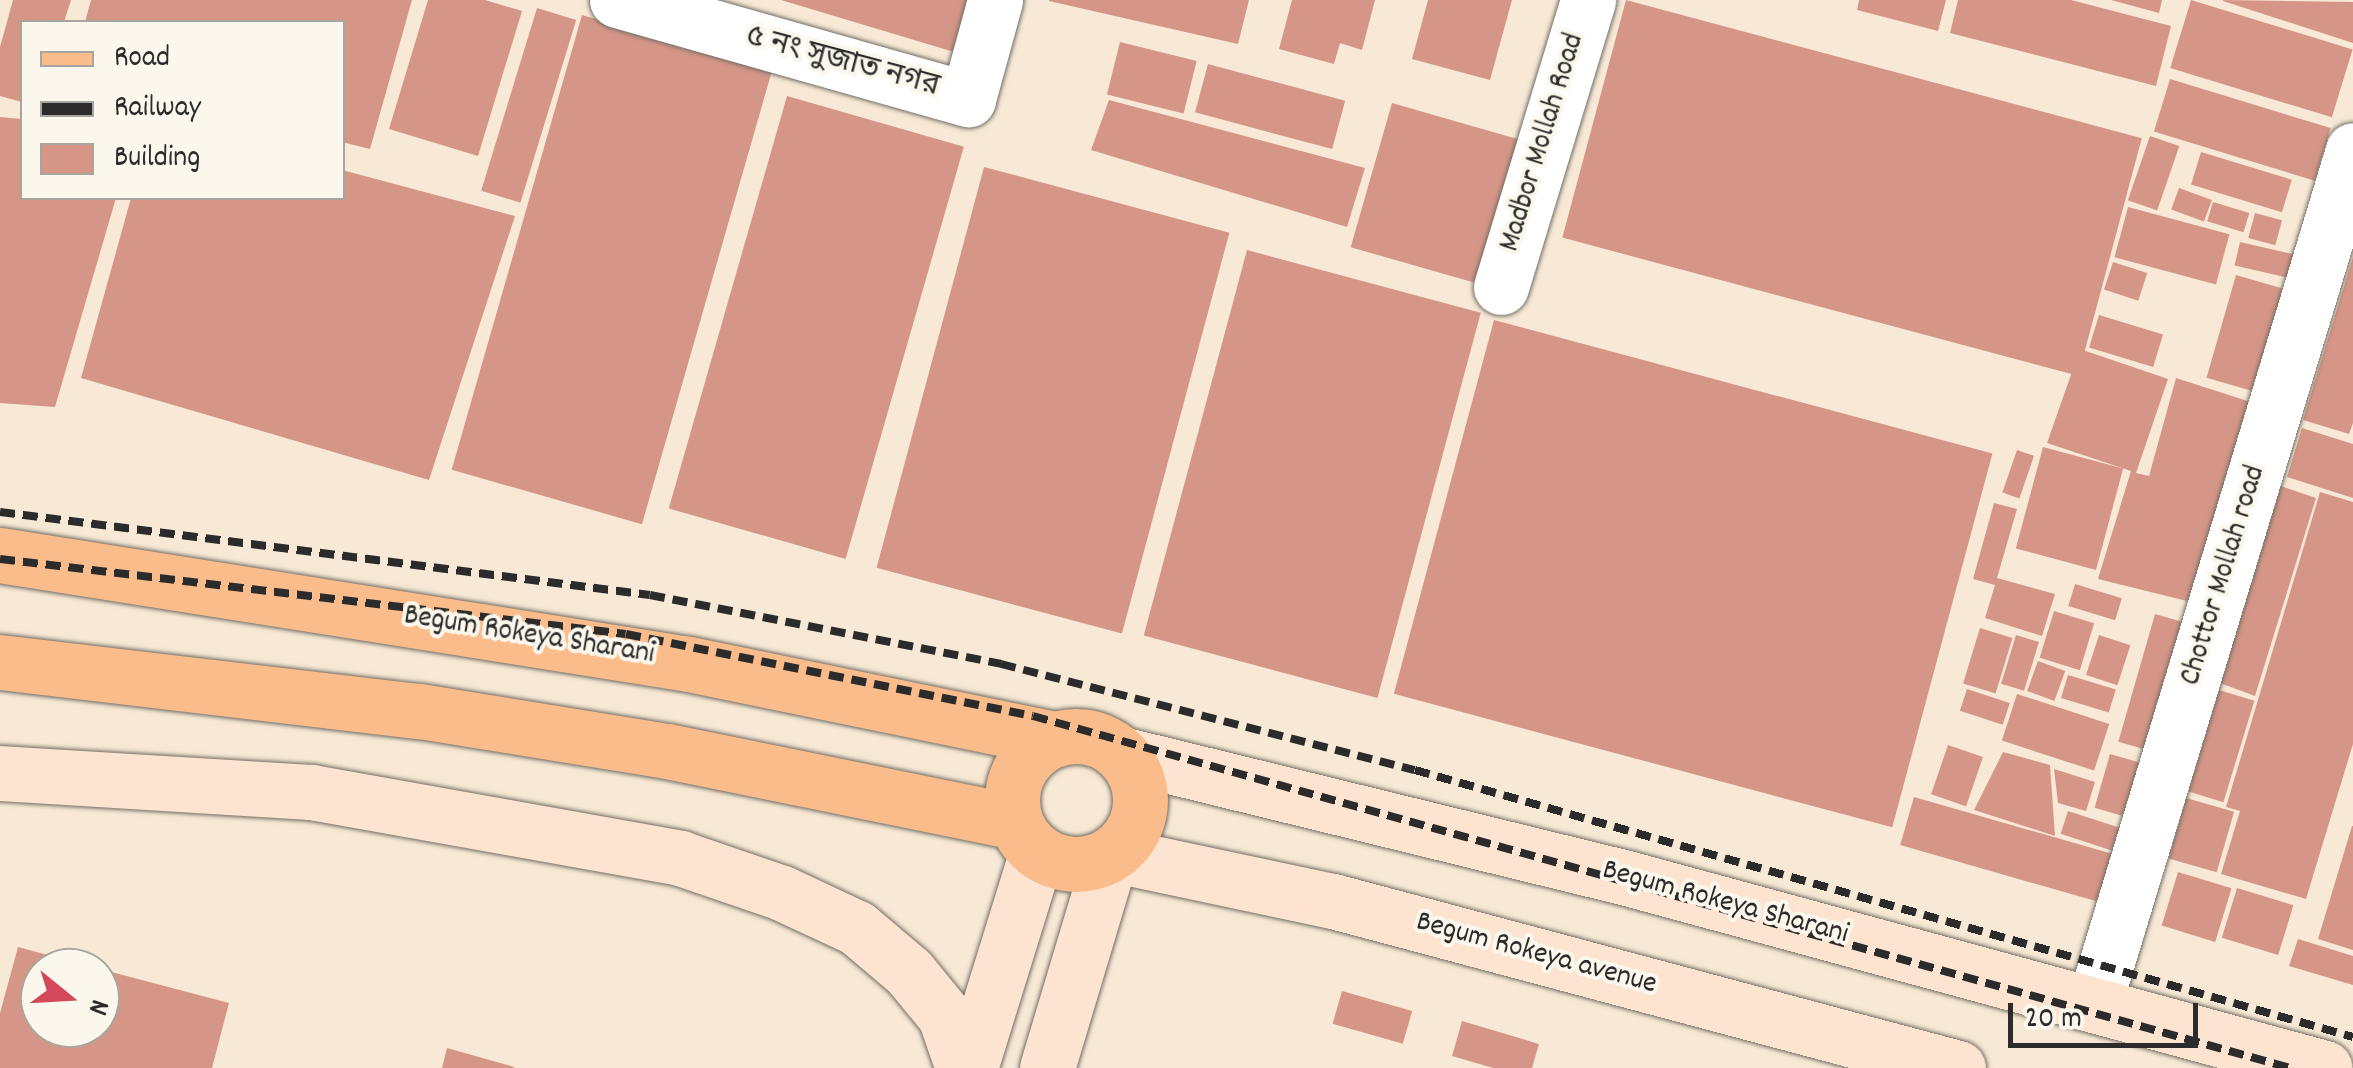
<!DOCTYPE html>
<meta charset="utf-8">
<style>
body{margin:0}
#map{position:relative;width:2353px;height:1068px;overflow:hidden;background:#f7e9d5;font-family:Dekko,"Noto Sans Bengali",sans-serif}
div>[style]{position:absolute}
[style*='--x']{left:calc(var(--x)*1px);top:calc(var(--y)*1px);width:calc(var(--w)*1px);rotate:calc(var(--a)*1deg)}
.building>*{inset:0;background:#d69687;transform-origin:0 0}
.roads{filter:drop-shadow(0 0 2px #726e66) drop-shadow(0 0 2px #726e66)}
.minor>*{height:55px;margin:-27.5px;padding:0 27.5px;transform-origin:27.5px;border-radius:27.5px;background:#fff}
.secondary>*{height:55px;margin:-27.5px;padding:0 27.5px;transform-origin:27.5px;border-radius:27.5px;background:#fde4d1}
.primary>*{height:55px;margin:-27.5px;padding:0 27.5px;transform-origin:27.5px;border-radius:27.5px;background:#fabc8b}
.primary>.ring{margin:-27.5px;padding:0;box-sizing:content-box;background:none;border:55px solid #fabc8b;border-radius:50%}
.rail>*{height:8px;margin-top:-4px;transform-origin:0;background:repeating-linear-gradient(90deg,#2b2b2b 0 15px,transparent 0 23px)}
span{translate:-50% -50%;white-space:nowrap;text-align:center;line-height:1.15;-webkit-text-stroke:8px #fbf7ec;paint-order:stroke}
.street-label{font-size:30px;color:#2b2b2b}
.legend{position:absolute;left:20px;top:20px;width:325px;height:180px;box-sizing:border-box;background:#fbf7ec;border:2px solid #a8a59f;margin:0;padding:12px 18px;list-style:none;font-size:30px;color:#2b2b2b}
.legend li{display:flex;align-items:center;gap:20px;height:50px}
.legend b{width:50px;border:2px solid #a8a59f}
.north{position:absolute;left:20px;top:948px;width:100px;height:100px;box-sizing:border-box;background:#fbf7ec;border:2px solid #a8a59f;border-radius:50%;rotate:108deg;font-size:28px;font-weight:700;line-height:40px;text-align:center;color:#2b2b2b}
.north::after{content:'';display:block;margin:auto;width:35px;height:45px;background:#d1495b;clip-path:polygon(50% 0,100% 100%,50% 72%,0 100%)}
.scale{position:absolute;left:2008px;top:1003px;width:190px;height:45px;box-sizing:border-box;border:5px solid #2b2b2b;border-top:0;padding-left:12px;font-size:30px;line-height:35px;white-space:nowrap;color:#2b2b2b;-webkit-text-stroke:8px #fbf7ec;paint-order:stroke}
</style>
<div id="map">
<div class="building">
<i style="clip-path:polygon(13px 0,71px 0,64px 22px,22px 22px,22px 102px,0 96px,0 47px)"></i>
<i style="clip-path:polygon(91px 0,412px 0,370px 149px,342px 142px,342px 22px,85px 22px)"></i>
<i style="clip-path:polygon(428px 0,485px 0,522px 11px,478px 156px,389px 129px)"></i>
<i style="clip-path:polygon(781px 0,970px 0,954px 52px)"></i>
<i style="clip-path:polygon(1249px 0,1238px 44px,1049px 1px,1049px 0)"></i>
<i style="clip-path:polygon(1292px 0,1375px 0,1362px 50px,1340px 43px,1334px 64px,1279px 49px)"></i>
<i style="clip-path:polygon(1428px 0,1512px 0,1490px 80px,1412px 59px)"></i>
<i style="left:1626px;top:0;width:534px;height:246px;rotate:15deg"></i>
<i style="clip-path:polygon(1859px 0,1946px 0,1938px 31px,1857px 10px)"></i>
<i style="clip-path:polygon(1958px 0,2071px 0,2171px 26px,2156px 86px,1950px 33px)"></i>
<i style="clip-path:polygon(2111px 0,2162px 0,2159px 13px)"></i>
<i style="left:2191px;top:0;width:169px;height:71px;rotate:17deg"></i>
<i style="clip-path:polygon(2223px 0,2353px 2px,2353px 43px,2223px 1px)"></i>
<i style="left:537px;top:8px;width:41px;height:191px;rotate:17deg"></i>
<i style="left:582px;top:15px;width:198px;height:473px;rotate:16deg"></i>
<i style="left:1120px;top:42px;width:79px;height:54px;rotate:14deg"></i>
<i style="left:1208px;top:64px;width:142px;height:50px;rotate:15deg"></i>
<i style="left:2170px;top:79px;width:168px;height:55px;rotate:17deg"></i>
<i style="left:787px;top:96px;width:184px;height:429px;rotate:16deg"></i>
<i style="clip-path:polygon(1109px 100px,1365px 168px,1347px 227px,1091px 150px)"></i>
<i style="left:1392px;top:103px;width:140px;height:150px;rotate:16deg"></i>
<i style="clip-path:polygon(0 117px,22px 119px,22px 198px,116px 198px,55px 407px,0 403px)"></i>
<i style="left:2150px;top:136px;width:31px;height:68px;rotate:19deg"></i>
<i style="left:2201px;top:152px;width:95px;height:34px;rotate:17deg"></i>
<i style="left:984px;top:167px;width:254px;height:415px;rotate:15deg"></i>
<i style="clip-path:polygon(342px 170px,515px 216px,429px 480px,81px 378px,131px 198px,342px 198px)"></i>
<i style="left:2179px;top:188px;width:35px;height:23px;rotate:20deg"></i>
<i style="left:2213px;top:202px;width:38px;height:20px;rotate:17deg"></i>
<i style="left:2128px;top:207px;width:105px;height:52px;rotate:15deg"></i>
<i style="left:2255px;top:213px;width:28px;height:26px;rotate:15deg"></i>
<i style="left:2240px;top:242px;width:58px;height:24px;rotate:13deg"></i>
<i style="left:1247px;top:250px;width:242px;height:399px;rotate:15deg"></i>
<i style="clip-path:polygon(2353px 257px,2353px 423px,2349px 434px,2303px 420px)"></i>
<i style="left:2113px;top:262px;width:36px;height:29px;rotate:18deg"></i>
<i style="left:2236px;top:275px;width:54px;height:107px;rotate:16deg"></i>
<i style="left:2099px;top:315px;width:67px;height:34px;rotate:17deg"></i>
<i style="left:1494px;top:320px;width:516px;height:387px;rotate:15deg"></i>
<i style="clip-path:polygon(2080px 349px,2168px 379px,2136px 473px,2149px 476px,2176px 378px,2260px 405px,2203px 605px,2098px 579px,2131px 471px,2047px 443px)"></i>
<i style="clip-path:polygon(2302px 428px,2353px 444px,2353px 498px,2287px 477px)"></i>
<i style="left:2043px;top:447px;width:83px;height:105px;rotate:15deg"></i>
<i style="left:2017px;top:450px;width:18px;height:45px;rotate:19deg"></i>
<i style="clip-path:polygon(2275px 484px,2316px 498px,2255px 696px,2220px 683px)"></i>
<i style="clip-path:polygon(2320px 492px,2353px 502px,2353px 744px,2306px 899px,2221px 874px,2240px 811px,2226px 807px)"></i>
<i style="clip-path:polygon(1994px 503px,2017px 509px,1997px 578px,2055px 594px,2042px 636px,1985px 618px,1995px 585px,1973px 579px)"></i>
<i style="left:2075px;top:584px;width:49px;height:23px;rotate:17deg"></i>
<i style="left:2054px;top:611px;width:42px;height:49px;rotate:17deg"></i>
<i style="left:2155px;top:614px;width:37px;height:133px;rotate:16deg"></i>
<i style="left:1980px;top:628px;width:34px;height:58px;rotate:17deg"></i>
<i style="left:2016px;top:635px;width:24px;height:51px;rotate:17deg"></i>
<i style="left:2099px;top:635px;width:33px;height:42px;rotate:18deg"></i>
<i style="left:2038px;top:661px;width:29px;height:32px;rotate:20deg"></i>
<i style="left:2068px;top:675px;width:50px;height:24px;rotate:17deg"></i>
<i style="left:1967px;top:689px;width:45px;height:23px;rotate:18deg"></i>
<i style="left:2219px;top:690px;width:37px;height:106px;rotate:17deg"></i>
<i style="left:2017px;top:694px;width:97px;height:49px;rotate:18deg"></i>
<i style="left:1948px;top:745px;width:37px;height:52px;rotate:19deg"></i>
<i style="clip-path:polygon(2003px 752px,2050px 765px,2055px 836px,1974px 810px)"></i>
<i style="left:2110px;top:754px;width:32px;height:56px;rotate:16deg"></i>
<i style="clip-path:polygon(2054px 769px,2095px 782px,2086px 811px,2058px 803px)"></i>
<i style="left:1914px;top:797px;width:214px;height:50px;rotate:16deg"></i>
<i style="left:2186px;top:798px;width:50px;height:63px;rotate:16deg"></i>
<i style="left:2068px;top:811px;width:56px;height:24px;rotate:18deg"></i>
<i style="clip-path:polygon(2352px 826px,2353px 826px,2353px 950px,2318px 939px)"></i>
<i style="left:2178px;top:872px;width:56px;height:56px;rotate:17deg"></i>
<i style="left:2237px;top:888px;width:59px;height:52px;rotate:17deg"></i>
<i style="clip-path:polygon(2298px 939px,2353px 956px,2353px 985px,2289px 966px)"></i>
<i style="clip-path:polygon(18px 947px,92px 967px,40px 968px,40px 1028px,100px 1028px,100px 969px,229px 1003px,212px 1068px,0 1068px,0 1013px)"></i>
<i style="left:1342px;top:991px;width:73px;height:34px;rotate:16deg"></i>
<i style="clip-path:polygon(1462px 1021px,1539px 1044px,1532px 1068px,1493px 1068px,1452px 1056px)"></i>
<i style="clip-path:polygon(447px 1048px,514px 1067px,514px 1068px,442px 1068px)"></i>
</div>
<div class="roads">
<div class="minor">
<i style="--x:617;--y:0;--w:365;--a:15.8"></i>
<i style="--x:968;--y:99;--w:103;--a:-74.7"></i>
<i style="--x:1501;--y:287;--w:300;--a:-73.1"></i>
<i style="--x:2095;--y:1001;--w:889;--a:-73.13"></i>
</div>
<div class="secondary">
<i style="--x:1121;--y:754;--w:521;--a:13.77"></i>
<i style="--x:1627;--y:878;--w:723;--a:15.23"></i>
<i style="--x:0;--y:773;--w:312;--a:3.5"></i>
<i style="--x:311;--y:792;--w:375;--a:10.1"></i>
<i style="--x:680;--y:858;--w:108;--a:18.9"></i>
<i style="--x:782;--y:893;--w:83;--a:25"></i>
<i style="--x:857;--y:928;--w:68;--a:40.2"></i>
<i style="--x:909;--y:972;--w:57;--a:50.7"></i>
<i style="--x:945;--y:1016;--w:55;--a:70.9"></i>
<i style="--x:970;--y:1068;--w:226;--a:-72.8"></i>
<i style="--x:1047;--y:1068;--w:223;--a:-73.3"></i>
<i style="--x:1111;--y:854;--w:227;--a:12"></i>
<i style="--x:1333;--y:901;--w:647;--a:14.96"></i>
</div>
<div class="primary">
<i style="--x:0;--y:555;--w:698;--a:8.99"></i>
<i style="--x:689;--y:664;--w:374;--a:11.6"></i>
<i style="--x:0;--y:662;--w:423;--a:6.7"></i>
<i style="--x:420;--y:711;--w:250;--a:9.2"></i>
<i style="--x:667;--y:751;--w:355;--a:11.5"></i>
<i class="ring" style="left:1012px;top:736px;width:73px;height:73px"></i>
</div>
</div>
<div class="rail">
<i style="--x:0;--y:512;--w:655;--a:7.28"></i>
<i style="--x:650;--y:595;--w:358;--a:11.1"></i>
<i style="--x:1001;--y:664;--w:427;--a:14.4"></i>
<i style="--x:1415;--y:770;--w:975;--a:15.89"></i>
<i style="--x:0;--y:559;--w:630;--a:6.83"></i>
<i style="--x:626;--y:634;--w:415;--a:11.4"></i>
<i style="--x:1033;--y:716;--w:1305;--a:15.64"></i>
</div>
<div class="street-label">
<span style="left:842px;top:64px;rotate:15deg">৫ নং সুজাত নগর</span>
<span style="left:1544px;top:143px;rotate:-73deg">Madbor Mollah Road</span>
<span style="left:2225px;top:576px;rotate:-73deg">Chottor Mollah road</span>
<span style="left:529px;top:637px;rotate:9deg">Begum Rokeya Sharani</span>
<span style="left:1725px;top:904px;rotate:15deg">Begum Rokeya Sharani</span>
<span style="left:1536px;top:955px;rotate:15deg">Begum Rokeya avenue</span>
</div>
<ul class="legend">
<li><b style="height:12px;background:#fabc8b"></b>Road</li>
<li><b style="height:12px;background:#2b2b2b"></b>Railway</li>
<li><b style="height:28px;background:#d69687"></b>Building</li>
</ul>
<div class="north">N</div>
<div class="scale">20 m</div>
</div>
